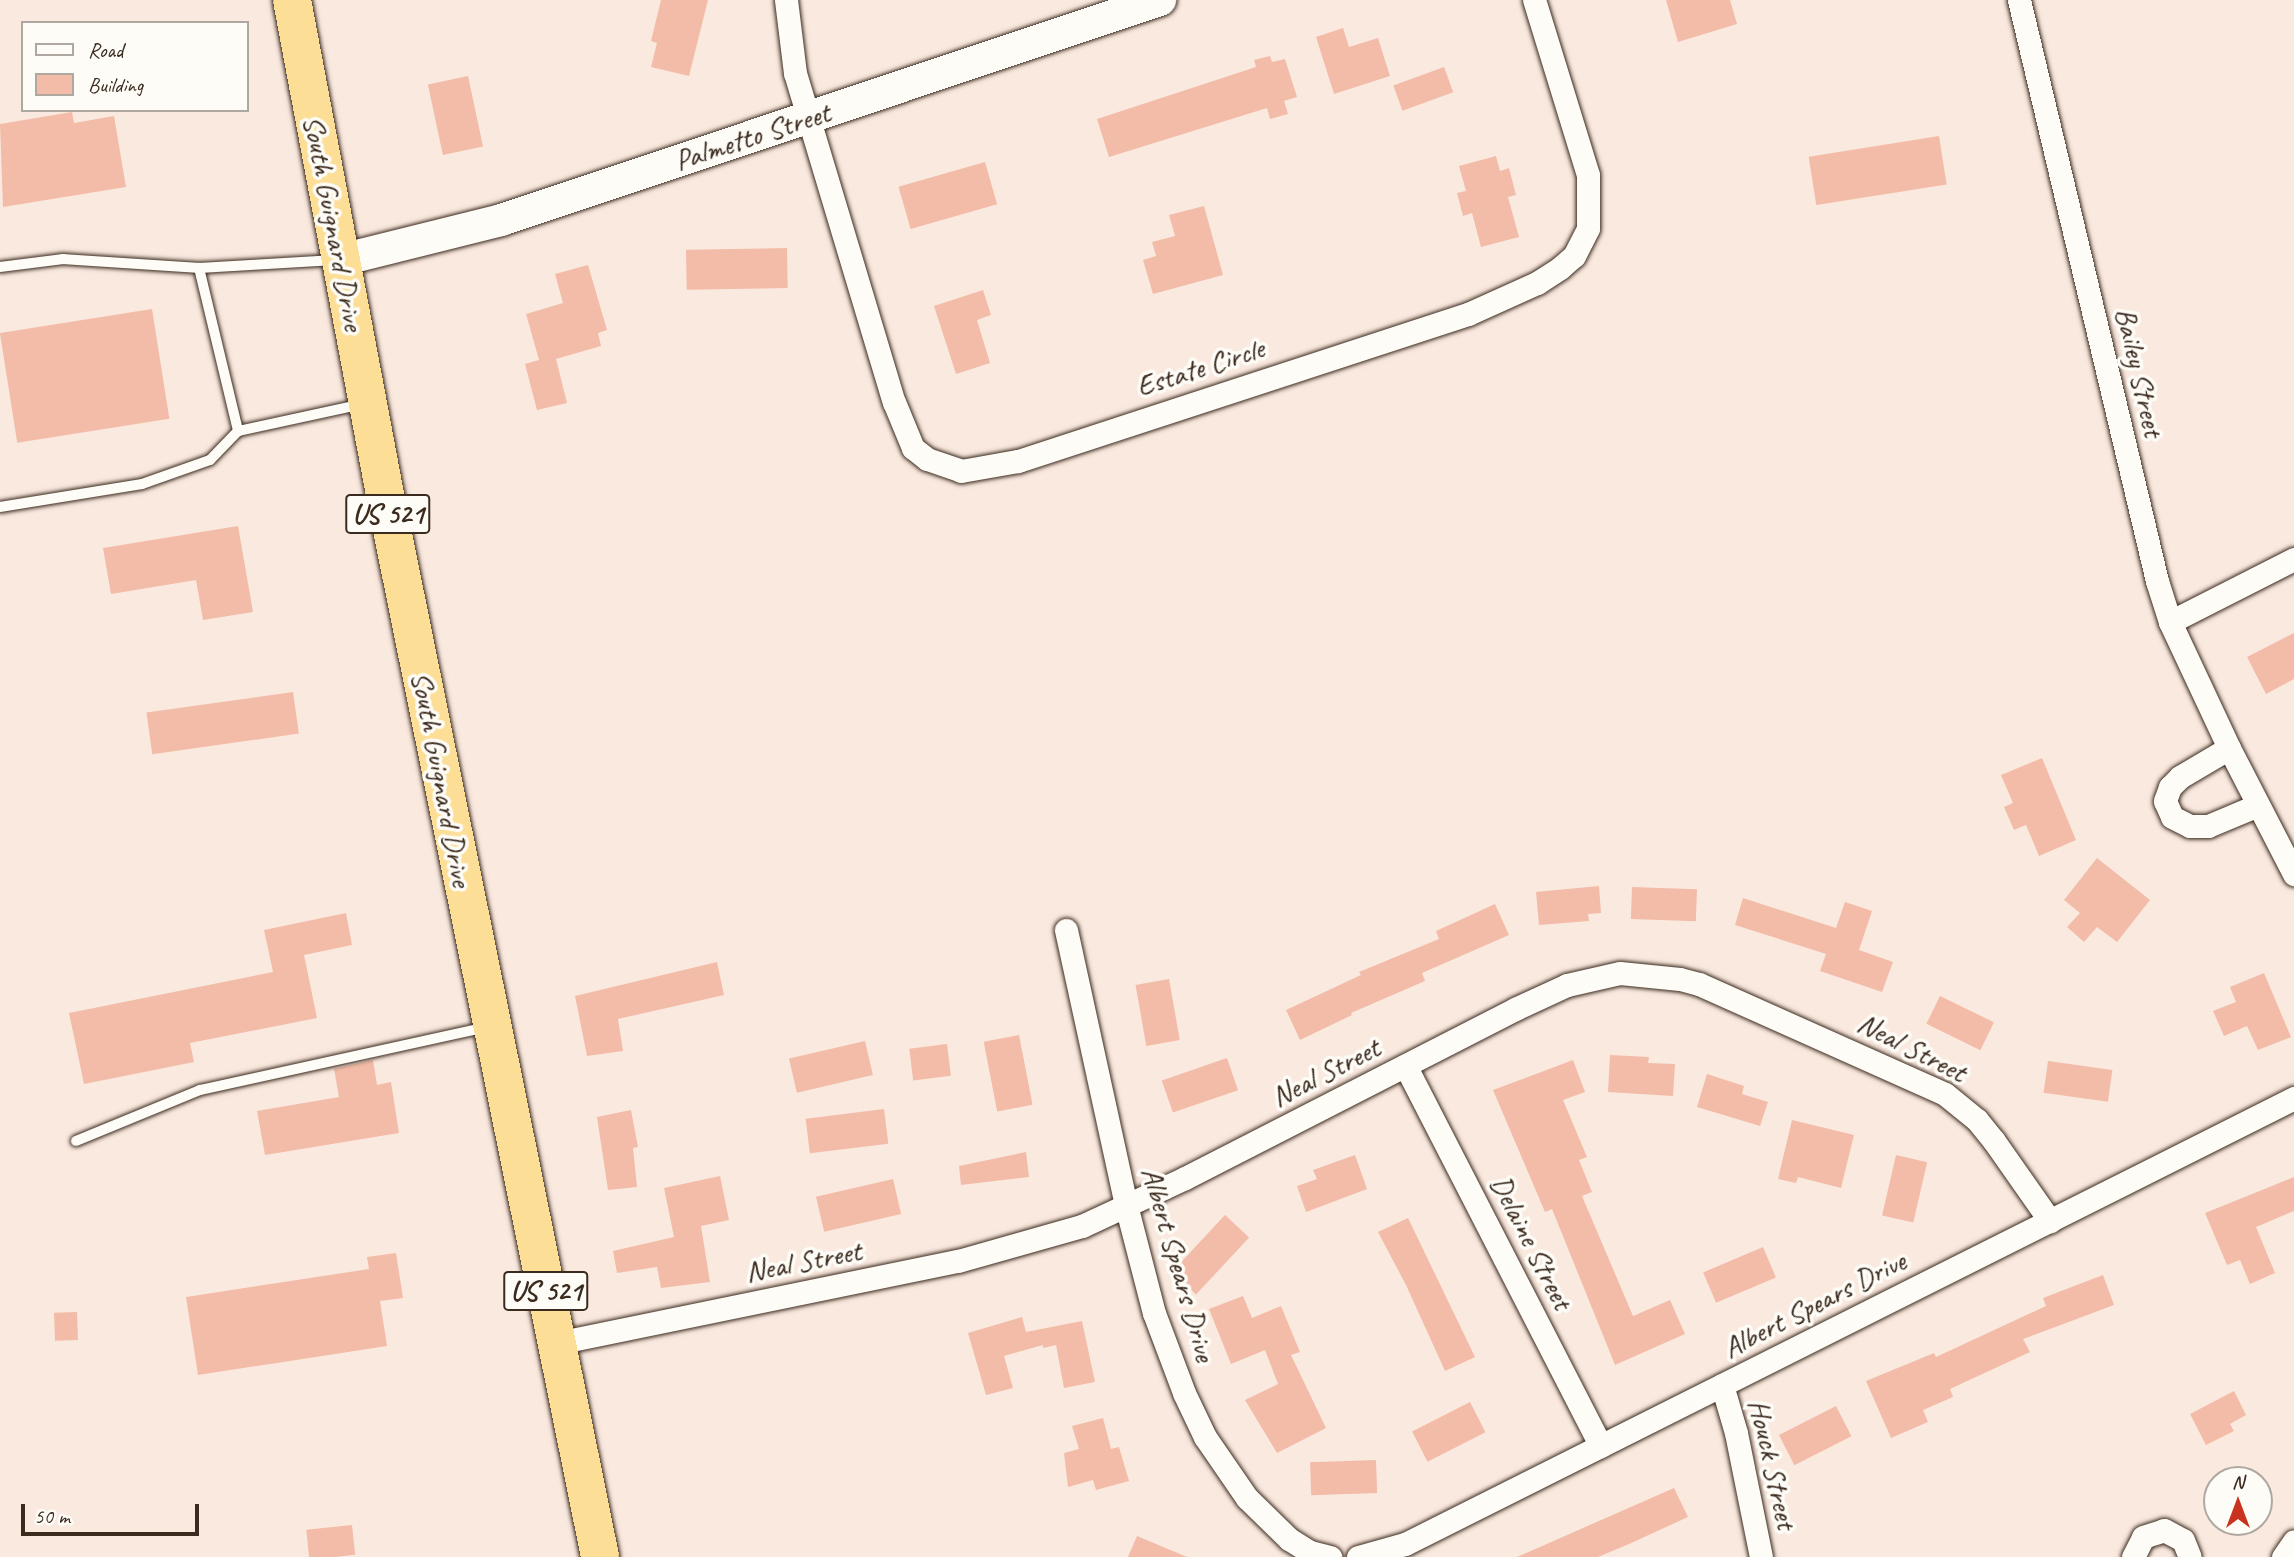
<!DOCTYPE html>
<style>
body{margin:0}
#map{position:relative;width:2294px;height:1557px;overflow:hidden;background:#fae9df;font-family:Caveat,sans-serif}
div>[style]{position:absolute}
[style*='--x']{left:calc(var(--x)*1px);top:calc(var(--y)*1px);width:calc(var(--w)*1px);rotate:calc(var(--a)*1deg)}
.building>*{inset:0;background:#f3bca8;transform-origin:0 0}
.roads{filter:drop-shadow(0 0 2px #3b2a1e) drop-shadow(0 0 2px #3b2a1e)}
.lane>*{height:10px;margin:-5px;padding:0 5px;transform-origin:5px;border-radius:5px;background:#fdfcf7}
.street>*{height:23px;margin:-11.5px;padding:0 11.5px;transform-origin:11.5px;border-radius:11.5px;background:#fdfcf7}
.secondary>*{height:32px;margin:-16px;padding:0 16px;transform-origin:16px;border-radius:16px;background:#fdfcf7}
.highway>*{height:38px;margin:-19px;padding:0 19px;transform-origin:19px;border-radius:19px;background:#fdde96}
span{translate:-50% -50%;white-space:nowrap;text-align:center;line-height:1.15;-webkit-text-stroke:7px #fdfcf7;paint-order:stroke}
.shield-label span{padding:2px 5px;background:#fdfcf7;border:2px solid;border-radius:5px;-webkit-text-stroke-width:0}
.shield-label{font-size:28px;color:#3b2a1e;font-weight:700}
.street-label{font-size:30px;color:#3b2a1e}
.legend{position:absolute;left:21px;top:21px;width:228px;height:91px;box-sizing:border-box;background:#fdfcf7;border:2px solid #afa8a0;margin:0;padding:9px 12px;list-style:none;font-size:21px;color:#3b2a1e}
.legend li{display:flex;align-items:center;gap:14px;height:35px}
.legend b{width:35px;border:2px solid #afa8a0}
.north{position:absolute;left:2203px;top:1466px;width:70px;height:70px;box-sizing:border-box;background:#fdfcf7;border:2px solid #afa8a0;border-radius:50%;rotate:0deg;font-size:19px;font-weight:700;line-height:28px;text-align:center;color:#3b2a1e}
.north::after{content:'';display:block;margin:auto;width:24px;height:32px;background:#c8321e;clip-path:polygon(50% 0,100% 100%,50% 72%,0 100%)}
.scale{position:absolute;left:21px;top:1504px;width:178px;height:32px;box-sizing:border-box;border:4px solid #3b2a1e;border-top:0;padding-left:9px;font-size:21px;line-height:24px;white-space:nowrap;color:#3b2a1e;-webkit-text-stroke:5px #fdfcf7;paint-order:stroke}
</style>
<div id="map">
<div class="building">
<i style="clip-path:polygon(661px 0,708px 0,689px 76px,651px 67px,657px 43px,651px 41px)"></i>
<i style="clip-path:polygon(1666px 0,1730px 0,1737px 24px,1678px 42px)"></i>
<i style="clip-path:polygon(1343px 28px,1349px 47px,1378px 38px,1390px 76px,1334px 94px,1316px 37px)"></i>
<i style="clip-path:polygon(1270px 56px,1272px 62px,1285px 59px,1297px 97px,1284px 101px,1288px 114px,1270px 119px,1267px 108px,1109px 157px,1097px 119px,1256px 67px,1254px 60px)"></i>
<i style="left:1444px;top:67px;width:27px;height:54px;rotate:70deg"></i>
<i style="left:468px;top:76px;width:72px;height:41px;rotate:78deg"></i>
<i style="clip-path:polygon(72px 112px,74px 123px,114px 116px,126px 187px,3px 207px,0 124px)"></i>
<i style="left:1939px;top:136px;width:49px;height:132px;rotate:81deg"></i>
<i style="clip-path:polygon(1496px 156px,1500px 171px,1509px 168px,1516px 195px,1508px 197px,1519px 237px,1481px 247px,1472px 213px,1463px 216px,1457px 193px,1466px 191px,1459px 166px)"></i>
<i style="left:985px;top:162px;width:44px;height:90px;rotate:74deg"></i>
<i style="clip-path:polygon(1204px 206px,1223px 275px,1153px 294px,1143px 260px,1156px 256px,1152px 242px,1175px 236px,1169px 215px)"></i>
<i style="left:787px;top:248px;width:40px;height:101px;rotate:89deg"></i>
<i style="clip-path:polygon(588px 265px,607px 330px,598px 333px,601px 346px,556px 359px,567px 403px,537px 410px,525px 364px,539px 360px,526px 314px,563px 303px,555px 274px)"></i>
<i style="clip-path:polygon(983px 290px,991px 315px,977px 320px,990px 363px,956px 374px,934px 306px)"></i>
<i style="left:152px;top:309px;width:111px;height:154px;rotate:81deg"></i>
<i style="clip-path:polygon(238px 526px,253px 612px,203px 620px,196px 580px,111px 594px,103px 548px)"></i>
<i style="clip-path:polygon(2294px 633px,2294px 679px,2266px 694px,2247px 657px)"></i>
<i style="left:293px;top:692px;width:42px;height:148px;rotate:82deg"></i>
<i style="clip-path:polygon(2042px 758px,2076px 840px,2039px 856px,2026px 825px,2014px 830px,2004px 807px,2013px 803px,2001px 775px)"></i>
<i style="clip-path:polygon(2097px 858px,2150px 900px,2117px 942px,2097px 927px,2084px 942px,2067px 927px,2080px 913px,2064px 900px)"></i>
<i style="clip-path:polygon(1599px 886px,1601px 913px,1588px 914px,1589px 921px,1539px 925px,1536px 892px)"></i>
<i style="left:1632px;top:887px;width:65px;height:32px;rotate:2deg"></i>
<i style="clip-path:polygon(1743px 898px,1836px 928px,1845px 902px,1872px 911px,1859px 950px,1893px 962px,1882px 992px,1820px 971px,1826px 954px,1735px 925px)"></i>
<i style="clip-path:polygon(1495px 904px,1509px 935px,1422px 973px,1425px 981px,1351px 1013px,1352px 1015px,1300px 1040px,1286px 1010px,1361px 975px,1359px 972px,1439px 939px,1436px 931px)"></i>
<i style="clip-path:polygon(346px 913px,352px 945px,304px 955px,317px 1018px,190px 1043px,194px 1062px,84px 1084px,69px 1013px,273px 972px,264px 930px)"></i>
<i style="clip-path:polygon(717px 962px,724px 995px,618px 1019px,623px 1051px,587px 1056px,575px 996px)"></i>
<i style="clip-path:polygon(2264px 973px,2291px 1037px,2258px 1050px,2247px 1026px,2224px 1036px,2213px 1011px,2236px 1002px,2230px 987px)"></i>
<i style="left:1169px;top:979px;width:62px;height:34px;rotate:80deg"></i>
<i style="left:1940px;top:996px;width:60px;height:31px;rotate:26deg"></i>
<i style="left:1019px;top:1035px;width:71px;height:36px;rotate:79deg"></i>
<i style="left:865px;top:1041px;width:35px;height:78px;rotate:77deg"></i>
<i style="left:947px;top:1044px;width:32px;height:38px;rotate:83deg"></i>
<i style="clip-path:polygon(1610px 1055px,1649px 1057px,1648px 1063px,1675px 1064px,1673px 1096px,1608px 1092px)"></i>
<i style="left:1227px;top:1058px;width:34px;height:69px;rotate:71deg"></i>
<i style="clip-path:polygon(373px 1060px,377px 1085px,391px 1082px,399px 1133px,265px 1155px,257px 1111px,339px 1097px,334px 1069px)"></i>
<i style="clip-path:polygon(1573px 1060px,1585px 1092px,1563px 1100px,1587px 1157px,1579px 1160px,1592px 1192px,1582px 1196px,1633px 1316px,1670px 1300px,1685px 1334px,1615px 1365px,1552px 1209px,1545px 1212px,1493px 1090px)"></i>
<i style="left:2048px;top:1061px;width:65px;height:32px;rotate:8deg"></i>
<i style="clip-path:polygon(1707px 1074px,1744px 1086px,1742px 1094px,1768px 1102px,1760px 1126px,1697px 1107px)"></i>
<i style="left:884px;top:1109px;width:35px;height:79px;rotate:83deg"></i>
<i style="clip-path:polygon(631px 1110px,638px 1147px,633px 1148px,637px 1187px,608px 1190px,597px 1117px)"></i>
<i style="clip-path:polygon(1792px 1120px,1854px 1135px,1841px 1188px,1798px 1177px,1796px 1183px,1778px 1179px)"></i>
<i style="clip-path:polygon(1026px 1152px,1029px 1177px,961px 1185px,959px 1166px)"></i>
<i style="clip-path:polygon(1355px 1155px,1367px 1189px,1306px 1212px,1297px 1186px,1317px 1179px,1313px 1170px)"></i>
<i style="left:1896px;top:1155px;width:32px;height:62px;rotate:13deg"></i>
<i style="clip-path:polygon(720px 1176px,729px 1220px,701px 1226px,710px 1282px,661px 1288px,657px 1267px,617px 1273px,613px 1251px,674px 1237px,664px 1188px)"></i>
<i style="clip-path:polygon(2294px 1177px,2294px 1211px,2256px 1227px,2275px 1273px,2250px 1284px,2240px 1260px,2227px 1265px,2205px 1213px)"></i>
<i style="left:893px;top:1179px;width:36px;height:79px;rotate:77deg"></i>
<i style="left:1225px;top:1215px;width:33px;height:78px;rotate:43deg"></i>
<i style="clip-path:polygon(1408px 1218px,1475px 1357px,1445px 1371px,1406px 1285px,1378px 1232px)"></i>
<i style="left:1763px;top:1247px;width:33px;height:65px;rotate:67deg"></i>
<i style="clip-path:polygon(396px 1253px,403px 1298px,380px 1301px,387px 1346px,198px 1375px,186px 1297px,369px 1269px,367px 1257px)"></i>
<i style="clip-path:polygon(2103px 1275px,2114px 1305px,2023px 1339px,2030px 1352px,1950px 1389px,1953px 1397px,1923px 1410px,1928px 1422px,1891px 1438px,1866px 1381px,1934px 1353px,1936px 1357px,2046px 1306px,2043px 1298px)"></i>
<i style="clip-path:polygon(1243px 1296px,1252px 1318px,1281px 1306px,1300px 1352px,1291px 1355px,1326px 1428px,1277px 1453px,1245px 1400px,1278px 1384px,1265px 1350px,1231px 1364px,1209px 1309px)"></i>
<i style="left:77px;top:1312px;width:28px;height:23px;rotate:88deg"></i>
<i style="clip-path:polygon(1022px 1317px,1026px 1332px,1082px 1321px,1095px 1382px,1064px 1388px,1056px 1345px,1043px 1348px,1043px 1345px,1004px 1356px,1013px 1388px,986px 1395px,968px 1333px)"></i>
<i style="clip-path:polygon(2234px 1391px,2246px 1415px,2230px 1424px,2234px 1431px,2206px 1445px,2190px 1414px)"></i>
<i style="left:1470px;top:1402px;width:34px;height:65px;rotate:63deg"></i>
<i style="left:1836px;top:1406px;width:34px;height:64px;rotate:63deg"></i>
<i style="clip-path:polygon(1103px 1418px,1111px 1449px,1119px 1447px,1129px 1481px,1096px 1490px,1093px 1480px,1068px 1487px,1064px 1453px,1079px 1449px,1072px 1426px)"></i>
<i style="left:1376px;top:1460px;width:33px;height:66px;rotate:88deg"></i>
<i style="clip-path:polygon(1674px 1488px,1688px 1517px,1629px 1544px,1598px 1557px,1517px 1557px)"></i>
<i style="left:352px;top:1525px;width:30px;height:46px;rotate:84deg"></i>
<i style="clip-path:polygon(1137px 1536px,1187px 1557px,1128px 1557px)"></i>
</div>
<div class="roads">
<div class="lane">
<i style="--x:335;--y:260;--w:136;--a:176.6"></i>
<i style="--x:199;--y:268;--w:168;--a:76.5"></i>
<i style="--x:238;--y:431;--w:128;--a:-12.2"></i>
<i style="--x:0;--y:267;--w:64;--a:-7.2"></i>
<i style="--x:63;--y:259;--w:136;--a:3.8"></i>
<i style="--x:0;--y:507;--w:144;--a:-9.2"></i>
<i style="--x:142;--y:484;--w:72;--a:-19.4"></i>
<i style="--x:210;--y:460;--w:40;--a:-46"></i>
<i style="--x:76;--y:1141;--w:134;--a:-22.4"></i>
<i style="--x:200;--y:1090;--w:293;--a:-12.4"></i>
</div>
<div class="street">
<i style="--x:786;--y:0;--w:74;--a:83"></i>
<i style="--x:795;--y:73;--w:344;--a:73.3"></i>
<i style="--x:894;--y:402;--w:50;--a:67.6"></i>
<i style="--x:913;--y:448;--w:18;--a:38"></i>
<i style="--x:927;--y:459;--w:36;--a:19"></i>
<i style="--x:961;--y:471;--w:58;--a:-10"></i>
<i style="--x:1018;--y:461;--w:473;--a:-18.1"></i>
<i style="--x:1468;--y:314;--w:76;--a:-24.2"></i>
<i style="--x:1537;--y:283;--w:27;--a:-33"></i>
<i style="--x:1560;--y:268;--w:18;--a:-41"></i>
<i style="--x:1574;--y:256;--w:31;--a:-63"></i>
<i style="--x:1588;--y:228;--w:53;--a:-90"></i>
<i style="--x:1588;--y:175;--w:183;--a:-107.1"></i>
<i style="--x:2019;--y:0;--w:597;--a:76.64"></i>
<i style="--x:2157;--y:581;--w:43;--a:72.4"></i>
<i style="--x:2170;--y:622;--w:139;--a:64.9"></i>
<i style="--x:2229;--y:748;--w:142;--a:62.7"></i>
<i style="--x:2170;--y:622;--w:139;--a:-26.9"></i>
<i style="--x:2229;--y:748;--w:57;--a:149.4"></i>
<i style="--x:2180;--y:777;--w:14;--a:135"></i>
<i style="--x:2170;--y:787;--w:15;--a:110"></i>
<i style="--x:2165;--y:801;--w:17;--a:66"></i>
<i style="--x:2172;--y:817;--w:20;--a:27"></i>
<i style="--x:2190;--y:826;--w:18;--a:0"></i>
<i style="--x:2208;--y:826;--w:54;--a:-22.8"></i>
<i style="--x:1066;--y:930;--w:281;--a:77.7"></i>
<i style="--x:1126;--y:1205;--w:112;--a:75.5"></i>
<i style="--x:1154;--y:1313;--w:85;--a:69.4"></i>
<i style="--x:1184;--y:1393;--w:49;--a:64.5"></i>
<i style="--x:1205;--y:1437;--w:74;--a:55.5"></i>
<i style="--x:1247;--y:1498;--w:59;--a:44.3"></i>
<i style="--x:1289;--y:1539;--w:25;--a:32"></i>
<i style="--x:1310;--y:1552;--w:21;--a:14"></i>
<i style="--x:1406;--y:1067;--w:426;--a:62.8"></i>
<i style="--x:557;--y:1343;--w:409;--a:-11.6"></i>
<i style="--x:958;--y:1261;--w:129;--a:-15.8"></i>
<i style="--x:1082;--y:1226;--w:114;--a:-25"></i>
<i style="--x:1185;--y:1178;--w:371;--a:-27.1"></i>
<i style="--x:1515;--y:1009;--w:57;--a:-24.8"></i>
<i style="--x:1567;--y:985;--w:54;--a:-12.8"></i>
<i style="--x:1620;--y:973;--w:60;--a:5.7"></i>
<i style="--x:1680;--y:979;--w:20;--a:15"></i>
<i style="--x:1699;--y:984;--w:269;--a:24.1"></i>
<i style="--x:1945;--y:1094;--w:41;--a:39.1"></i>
<i style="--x:1977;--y:1120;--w:27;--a:51"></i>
<i style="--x:1994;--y:1141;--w:98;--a:55"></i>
<i style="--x:1722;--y:1385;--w:50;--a:73.7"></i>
<i style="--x:1736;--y:1433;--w:126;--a:78.6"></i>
<i style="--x:1358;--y:1557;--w:49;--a:-15.5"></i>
<i style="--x:1405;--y:1544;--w:995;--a:-26.64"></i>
<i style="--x:2133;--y:1557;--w:22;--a:-63"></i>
<i style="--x:2143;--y:1537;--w:22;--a:-18"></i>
<i style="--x:2164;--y:1530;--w:21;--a:28"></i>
<i style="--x:2183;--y:1540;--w:18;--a:68"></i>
<i style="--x:2283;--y:1557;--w:19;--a:-55"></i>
</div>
<div class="secondary">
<i style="--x:341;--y:260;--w:165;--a:-14"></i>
<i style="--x:501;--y:220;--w:695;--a:-18.46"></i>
</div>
<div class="highway">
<i style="--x:292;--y:0;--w:509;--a:79.35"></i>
<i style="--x:386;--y:500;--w:1078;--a:78.55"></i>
</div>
</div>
<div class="shield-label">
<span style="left:388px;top:514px">US 521</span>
<span style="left:546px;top:1291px">US 521</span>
</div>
<div class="street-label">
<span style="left:752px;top:136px;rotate:-18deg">Palmetto Street</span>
<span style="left:334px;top:223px;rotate:79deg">South Guignard Drive</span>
<span style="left:1200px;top:367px;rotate:-18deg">Estate Circle</span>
<span style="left:2140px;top:372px;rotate:77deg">Bailey Street</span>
<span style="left:442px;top:779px;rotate:79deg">South Guignard Drive</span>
<span style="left:1912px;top:1047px;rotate:27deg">Neal Street</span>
<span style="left:1325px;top:1072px;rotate:-27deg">Neal Street</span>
<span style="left:1532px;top:1242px;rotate:63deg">Delaine Street</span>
<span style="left:803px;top:1261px;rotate:-11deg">Neal Street</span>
<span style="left:1179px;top:1264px;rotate:74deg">Albert Spears Drive</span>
<span style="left:1814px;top:1304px;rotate:-27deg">Albert Spears Drive</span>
<span style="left:1773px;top:1464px;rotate:77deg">Houck Street</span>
</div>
<ul class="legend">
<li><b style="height:9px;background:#fdfcf7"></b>Road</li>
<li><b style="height:19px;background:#f3bca8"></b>Building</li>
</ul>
<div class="north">N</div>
<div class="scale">50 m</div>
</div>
